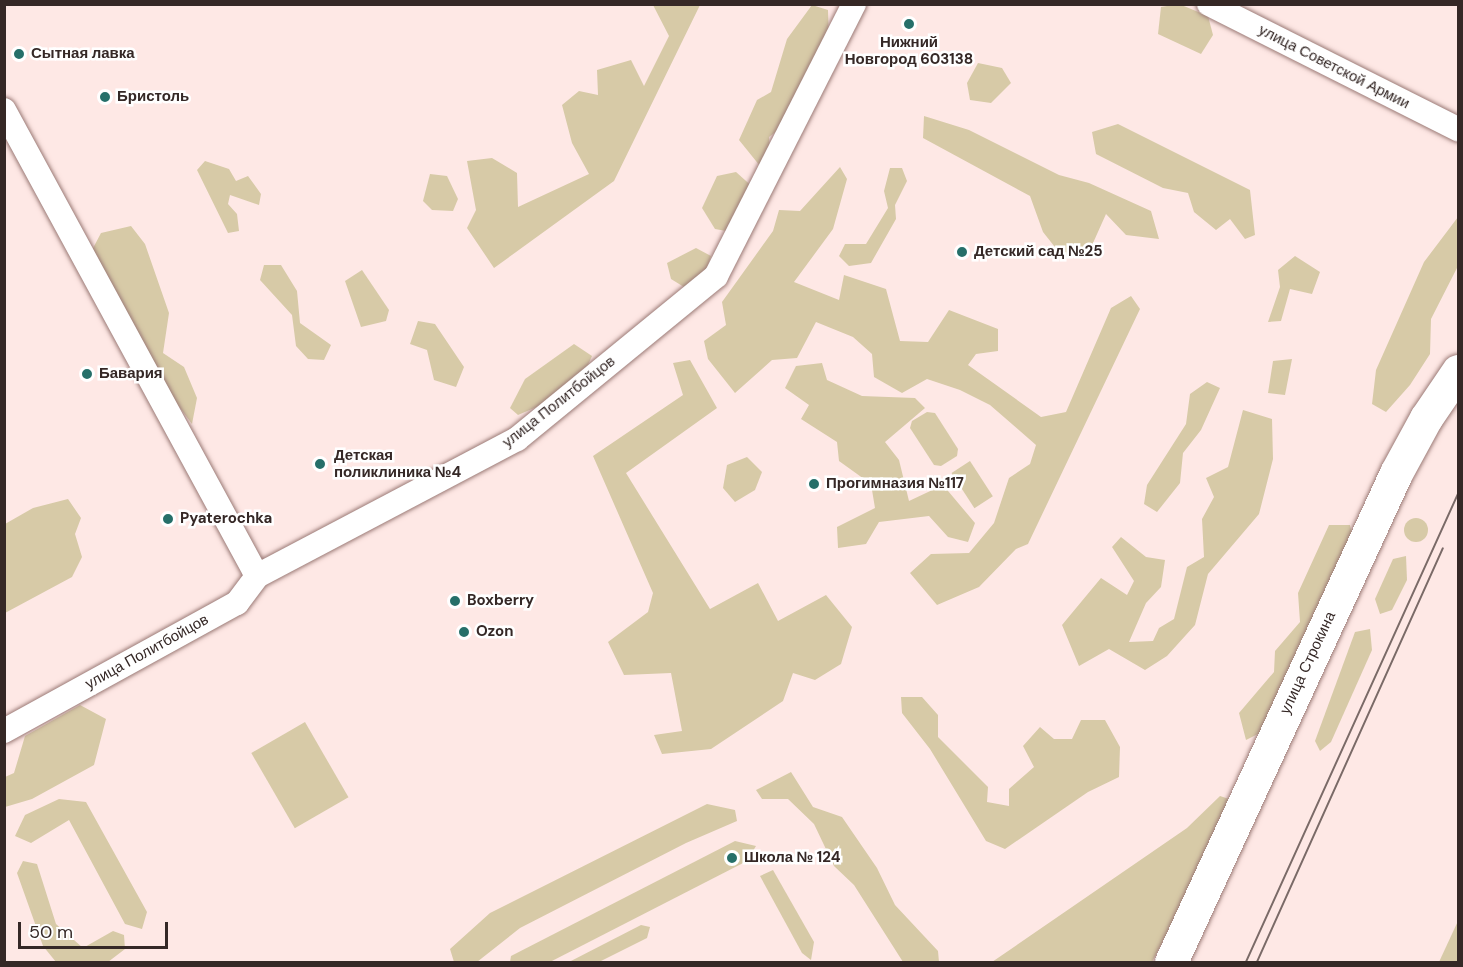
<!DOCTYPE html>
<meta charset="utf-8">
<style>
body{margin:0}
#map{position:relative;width:1463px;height:967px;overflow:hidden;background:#fee8e5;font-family:"DM Sans",sans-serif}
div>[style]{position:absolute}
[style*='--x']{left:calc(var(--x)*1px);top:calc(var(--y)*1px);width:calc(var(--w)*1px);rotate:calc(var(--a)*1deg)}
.green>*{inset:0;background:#d7caa7;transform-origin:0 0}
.round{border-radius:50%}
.roads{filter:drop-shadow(0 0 2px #9b7a76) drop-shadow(0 0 2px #9b7a76)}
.street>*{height:24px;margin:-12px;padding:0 12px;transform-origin:12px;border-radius:12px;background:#fff}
.secondary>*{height:33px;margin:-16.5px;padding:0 16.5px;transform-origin:16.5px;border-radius:16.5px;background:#fff}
.tram>*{height:1.5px;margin:-0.75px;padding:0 0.75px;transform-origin:0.75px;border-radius:0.75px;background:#7a6a67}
.dots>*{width:16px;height:16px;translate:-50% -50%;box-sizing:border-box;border:3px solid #fff;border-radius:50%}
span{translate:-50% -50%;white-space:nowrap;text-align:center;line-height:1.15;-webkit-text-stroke:5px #fff;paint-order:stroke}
.poi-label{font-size:15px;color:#352826;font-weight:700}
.left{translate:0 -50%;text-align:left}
.street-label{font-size:15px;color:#352826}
.frame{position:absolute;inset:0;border:6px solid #352826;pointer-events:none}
.scale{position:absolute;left:18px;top:922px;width:150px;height:27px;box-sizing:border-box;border:3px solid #352826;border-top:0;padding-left:8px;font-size:18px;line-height:21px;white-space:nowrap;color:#352826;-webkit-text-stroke:4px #fff;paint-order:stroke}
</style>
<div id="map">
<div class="green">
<i style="clip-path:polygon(1179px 4px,1208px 16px,1213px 35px,1201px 54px,1158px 34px,1161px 7px)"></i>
<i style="clip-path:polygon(653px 5px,700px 5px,614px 181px,494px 268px,467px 228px,476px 210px,467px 161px,492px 158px,517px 173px,518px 207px,589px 174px,572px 143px,562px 105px,579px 91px,598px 95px,597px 70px,631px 60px,644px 86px,669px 36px)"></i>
<i style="clip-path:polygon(812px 5px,828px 10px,829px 41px,794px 118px,769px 137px,771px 163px,760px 166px,739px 140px,757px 100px,771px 92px,787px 39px)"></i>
<i style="clip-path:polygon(978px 63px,1002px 68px,1011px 83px,991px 103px,970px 100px,967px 83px)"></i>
<i style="clip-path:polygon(924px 116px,969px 130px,1059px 175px,1089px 183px,1151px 211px,1159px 239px,1126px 235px,1106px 214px,1089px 252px,1062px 256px,1043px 232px,1030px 196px,923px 138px)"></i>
<i style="clip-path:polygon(1118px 124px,1250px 190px,1255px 235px,1245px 239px,1230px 219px,1216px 230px,1194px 212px,1188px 193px,1163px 188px,1096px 154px,1092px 132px)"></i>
<i style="clip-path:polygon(205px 161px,229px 169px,236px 181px,248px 176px,261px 194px,259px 205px,230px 195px,228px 204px,237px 214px,239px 231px,228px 233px,197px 170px)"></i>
<i style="clip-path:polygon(840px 167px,847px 179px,833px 229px,794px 282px,839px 300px,844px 275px,886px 289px,900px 341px,928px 342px,949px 310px,998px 329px,998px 351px,976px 354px,968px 365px,1041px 417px,1066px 412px,1111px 308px,1131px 296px,1140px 309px,1028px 544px,1016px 549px,979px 587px,937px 605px,910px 573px,931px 554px,969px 553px,994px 523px,1009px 478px,1030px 464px,1036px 445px,990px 405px,960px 390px,927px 379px,902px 393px,874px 377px,872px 354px,853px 337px,816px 322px,797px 358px,772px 360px,735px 393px,708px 359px,704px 341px,726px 325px,722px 302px,773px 231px,779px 210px,800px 211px)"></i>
<i style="clip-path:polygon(890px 168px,902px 168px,907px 181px,895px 205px,896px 219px,871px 263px,849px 266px,839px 256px,845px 244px,866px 244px,888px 208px,884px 191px)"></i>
<i style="clip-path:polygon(736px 172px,755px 189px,737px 233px,715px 229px,702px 208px,717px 176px)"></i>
<i style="clip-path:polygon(430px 174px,447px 176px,458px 199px,453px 211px,432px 210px,423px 201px)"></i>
<i style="clip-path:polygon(1458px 217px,1458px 266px,1431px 319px,1430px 354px,1410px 385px,1386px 412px,1372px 404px,1376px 370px,1424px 262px)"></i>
<i style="clip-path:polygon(131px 226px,145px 244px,169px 313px,163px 353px,184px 367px,197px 398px,192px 424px,154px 373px,91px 252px,101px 233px)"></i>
<i style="clip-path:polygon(696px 248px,711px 256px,702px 283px,684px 287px,671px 279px,667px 263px)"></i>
<i style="clip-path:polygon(1295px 256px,1320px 272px,1312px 294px,1290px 289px,1281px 321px,1268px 322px,1280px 287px,1278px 270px)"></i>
<i style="clip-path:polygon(264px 265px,281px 265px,297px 291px,300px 323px,331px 345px,324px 360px,308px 359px,296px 346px,292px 315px,260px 280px)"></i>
<i style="clip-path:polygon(362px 270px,389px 310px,386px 321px,361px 327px,345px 281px)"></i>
<i style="clip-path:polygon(418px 321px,435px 324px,464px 367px,456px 387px,434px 380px,427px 350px,410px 344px)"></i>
<i style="clip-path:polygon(574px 344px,592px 356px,587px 367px,548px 402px,518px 415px,510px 408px,525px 379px)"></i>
<i style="clip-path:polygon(1292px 359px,1285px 395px,1268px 393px,1273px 361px)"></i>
<i style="clip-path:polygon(690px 360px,717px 408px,626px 473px,710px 609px,758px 583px,778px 621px,826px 595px,852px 627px,841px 664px,815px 680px,793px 673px,783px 701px,711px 749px,662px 754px,654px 735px,682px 731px,671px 673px,624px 675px,608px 642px,648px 612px,653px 593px,593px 456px,683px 395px,673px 363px)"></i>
<i style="clip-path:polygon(822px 363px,827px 380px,862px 396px,915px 398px,925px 408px,885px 442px,899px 460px,909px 501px,943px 485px,975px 523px,968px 542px,948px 537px,929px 516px,879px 522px,866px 544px,838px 548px,837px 527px,875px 508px,871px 484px,839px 461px,837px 442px,801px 419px,809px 405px,785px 388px,796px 366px)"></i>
<i style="clip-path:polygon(1207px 382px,1220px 388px,1201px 430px,1183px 453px,1180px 483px,1157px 512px,1144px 504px,1147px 485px,1186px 424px,1190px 394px)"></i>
<i style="clip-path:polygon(1243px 410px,1272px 419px,1273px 459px,1259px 514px,1208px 574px,1195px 625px,1167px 656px,1145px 670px,1109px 649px,1079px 666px,1062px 625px,1101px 578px,1127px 595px,1134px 581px,1112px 547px,1121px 537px,1146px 557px,1165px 560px,1161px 587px,1146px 603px,1129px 642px,1153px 641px,1159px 628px,1174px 619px,1187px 567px,1204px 557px,1202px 519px,1214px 497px,1206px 478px,1228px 467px)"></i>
<i style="clip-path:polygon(927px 412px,935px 413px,958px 449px,957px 456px,941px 466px,934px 465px,910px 428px,912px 421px)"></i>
<i style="clip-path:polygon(747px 457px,762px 472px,755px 490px,735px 502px,723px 488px,727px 465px)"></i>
<i style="left:970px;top:461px;width:42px;height:22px;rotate:57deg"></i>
<i style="clip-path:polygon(68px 499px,81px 518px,75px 534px,82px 557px,72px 577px,5px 613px,5px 524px,33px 508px)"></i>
<i class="round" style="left:1404px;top:518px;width:24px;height:24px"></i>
<i style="clip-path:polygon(1329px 525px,1350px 525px,1355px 546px,1274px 726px,1246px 740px,1239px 713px,1274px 672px,1275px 651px,1300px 622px,1298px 593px)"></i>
<i style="clip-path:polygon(1406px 556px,1407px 580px,1392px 610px,1380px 614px,1375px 599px,1393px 559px)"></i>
<i style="clip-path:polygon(1370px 629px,1372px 650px,1331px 742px,1320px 751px,1315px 741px,1355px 632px)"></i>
<i style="clip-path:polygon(901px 697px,922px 697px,938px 715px,938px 737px,988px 787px,987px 802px,1009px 806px,1009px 789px,1034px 767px,1023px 746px,1040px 727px,1054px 739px,1072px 739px,1081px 720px,1105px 720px,1120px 747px,1119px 777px,1088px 792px,1005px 849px,986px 841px,930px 749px,902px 713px)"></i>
<i style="clip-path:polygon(80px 705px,106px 719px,94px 765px,32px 799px,5px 807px,5px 777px,14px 773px,25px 736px)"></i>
<i style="left:305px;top:722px;width:87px;height:62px;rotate:60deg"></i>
<i style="clip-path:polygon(791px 772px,813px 807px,842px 817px,877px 868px,895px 905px,938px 951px,939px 962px,903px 962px,854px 885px,834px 866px,814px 824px,788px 799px,762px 799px,756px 790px)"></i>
<i style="clip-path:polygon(1220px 796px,1232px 800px,1220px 832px,1152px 962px,992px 962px,1187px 828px)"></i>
<i style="clip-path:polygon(59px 799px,86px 802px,147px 912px,142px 929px,125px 924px,69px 820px,31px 843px,15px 836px,25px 815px)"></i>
<i style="clip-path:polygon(707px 804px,735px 810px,737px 821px,686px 843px,520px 928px,477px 962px,454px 962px,450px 949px,490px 913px)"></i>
<i style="clip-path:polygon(735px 841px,756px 846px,747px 861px,550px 962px,510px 962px,511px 956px)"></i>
<i style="clip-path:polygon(23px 861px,37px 864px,56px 924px,83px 948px,113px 931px,124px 935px,125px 949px,108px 962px,56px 962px,43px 946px,17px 873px)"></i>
<i style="clip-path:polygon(773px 870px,814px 942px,811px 960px,802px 953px,760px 876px)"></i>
<i style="clip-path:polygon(1458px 921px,1458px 962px,1439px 962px)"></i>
<i style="clip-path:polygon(641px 925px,650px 927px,647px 938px,599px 962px,569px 962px)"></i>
</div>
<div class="roads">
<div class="street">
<i style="--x:1209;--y:4;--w:279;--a:26.7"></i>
<i style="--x:4;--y:110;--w:530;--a:61.5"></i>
<i style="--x:4;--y:731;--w:266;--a:-28.8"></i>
<i style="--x:237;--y:603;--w:34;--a:-53"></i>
<i style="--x:257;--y:576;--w:294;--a:-27.8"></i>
<i style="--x:517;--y:439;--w:257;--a:-39.3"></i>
<i style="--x:716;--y:276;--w:305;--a:-63.1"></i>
</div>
<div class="secondary">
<i style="--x:1171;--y:962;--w:538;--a:-65.29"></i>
<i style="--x:1396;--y:473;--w:63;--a:-61.4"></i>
<i style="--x:1426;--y:418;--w:57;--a:-55.8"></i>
</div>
</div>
<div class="tram">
<i style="--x:1246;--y:962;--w:514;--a:-65.63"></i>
<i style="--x:1257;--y:962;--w:453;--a:-65.8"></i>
</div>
<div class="dots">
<i style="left:909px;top:24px;background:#266f69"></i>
<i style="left:19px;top:54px;background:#266f69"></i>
<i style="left:105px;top:97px;background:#266f69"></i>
<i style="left:962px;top:252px;background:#266f69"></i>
<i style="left:87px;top:374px;background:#266f69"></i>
<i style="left:320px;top:464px;background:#266f69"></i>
<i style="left:814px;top:484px;background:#266f69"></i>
<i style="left:168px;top:519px;background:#266f69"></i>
<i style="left:455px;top:601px;background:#266f69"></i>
<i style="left:464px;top:632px;background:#266f69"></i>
<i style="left:732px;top:858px;background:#266f69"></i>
</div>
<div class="poi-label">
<span style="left:909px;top:51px">Нижний<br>Новгород 603138</span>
<span class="left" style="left:31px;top:54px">Сытная лавка</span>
<span class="left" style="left:117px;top:97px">Бристоль</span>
<span class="left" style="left:974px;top:252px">Детский сад №25</span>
<span class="left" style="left:99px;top:374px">Бавария</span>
<span class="left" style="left:334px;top:464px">Детская<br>поликлиника №4</span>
<span class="left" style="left:826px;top:484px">Прогимназия №117</span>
<span class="left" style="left:180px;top:519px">Pyaterochka</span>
<span class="left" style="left:467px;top:601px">Boxberry</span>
<span class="left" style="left:476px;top:632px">Ozon</span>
<span class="left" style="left:744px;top:858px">Школа № 124</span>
</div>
<div class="street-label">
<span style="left:1334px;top:67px;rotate:27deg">улица Советской Армии</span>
<span style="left:559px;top:402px;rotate:-38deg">улица Политбойцов</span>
<span style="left:147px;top:652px;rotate:-29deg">улица Политбойцов</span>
<span style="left:1308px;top:663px;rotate:-65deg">улица Строкина</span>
</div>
<div class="frame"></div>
<div class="scale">50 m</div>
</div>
